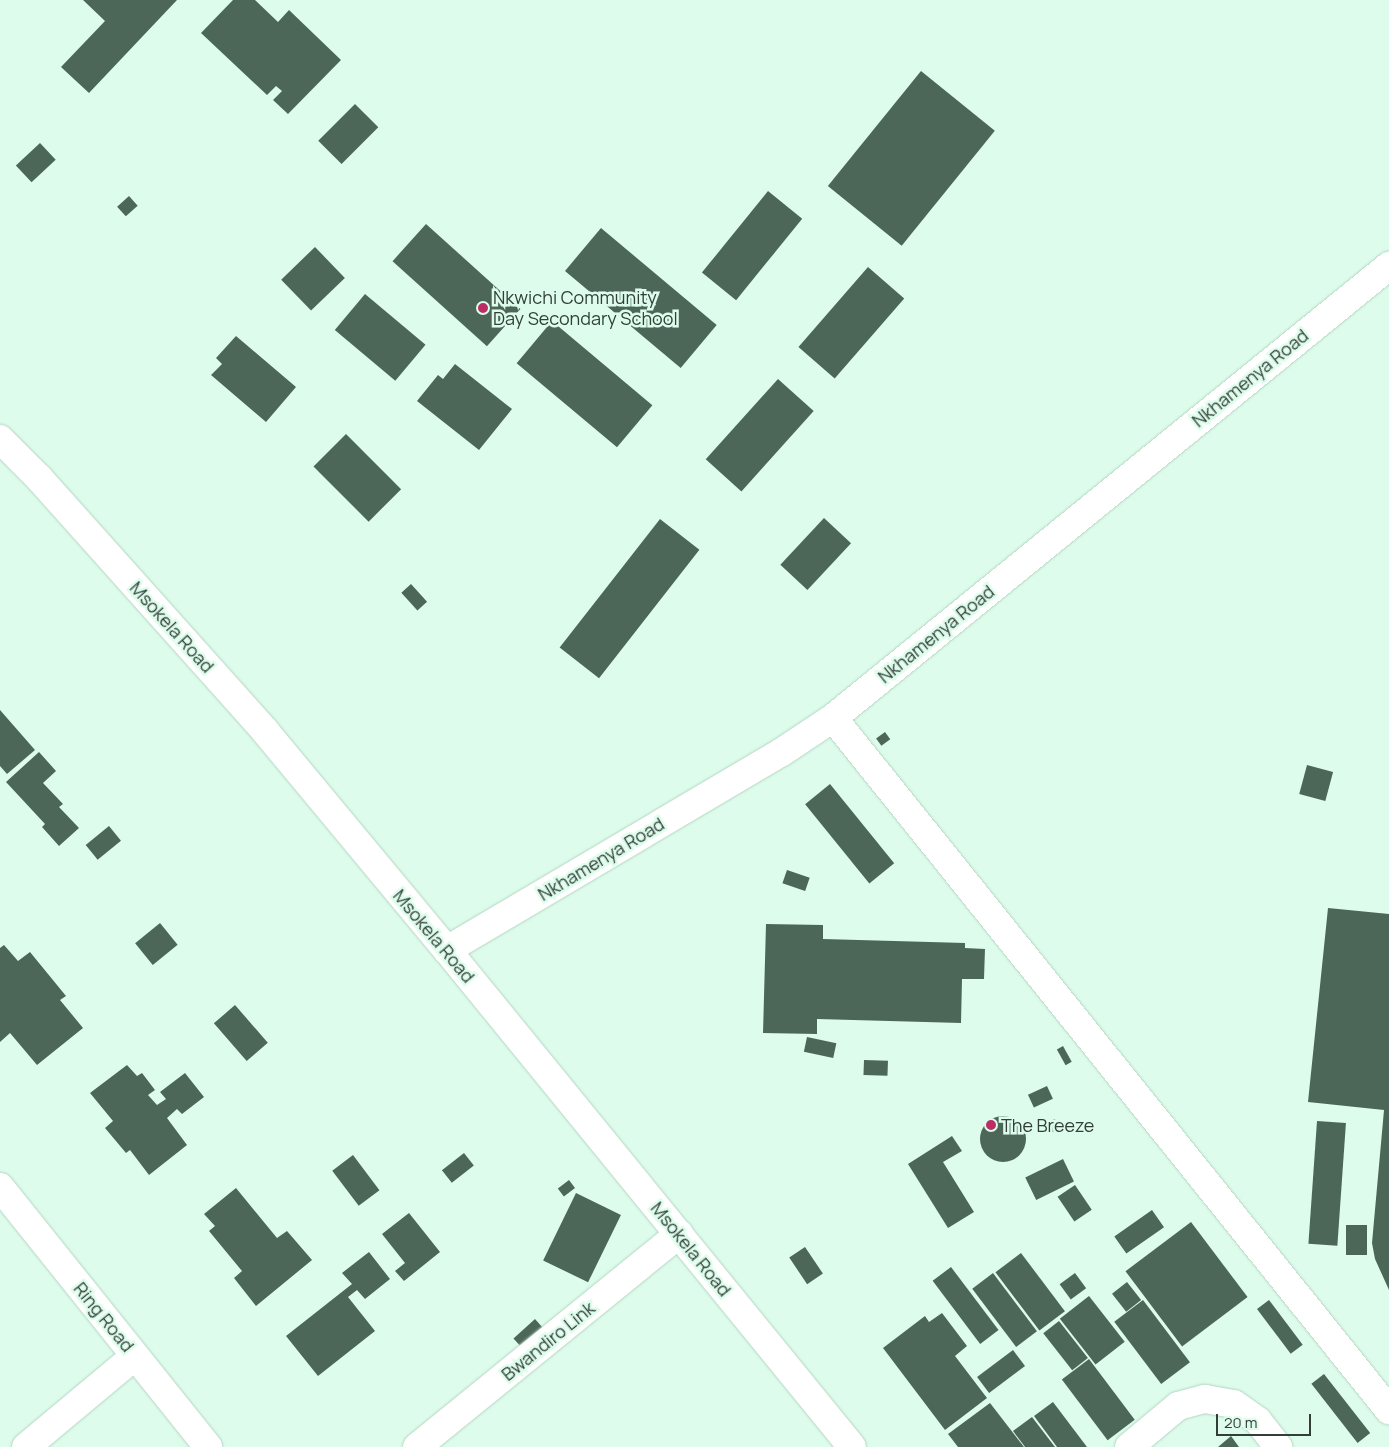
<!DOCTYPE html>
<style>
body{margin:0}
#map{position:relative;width:1389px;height:1447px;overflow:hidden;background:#ddfceb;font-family:Manrope,sans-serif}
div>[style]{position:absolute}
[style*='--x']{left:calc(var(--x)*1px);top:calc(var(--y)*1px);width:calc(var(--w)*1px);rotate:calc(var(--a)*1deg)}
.building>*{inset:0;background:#4c6758;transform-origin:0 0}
.round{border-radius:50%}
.roads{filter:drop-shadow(0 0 1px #b6d4c3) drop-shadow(0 0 1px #b6d4c3)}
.minor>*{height:28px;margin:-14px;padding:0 14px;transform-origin:14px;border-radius:14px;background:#fff}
.dots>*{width:14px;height:14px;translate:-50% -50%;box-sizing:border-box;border:2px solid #ddfceb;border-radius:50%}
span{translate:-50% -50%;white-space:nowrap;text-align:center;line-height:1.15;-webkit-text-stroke:5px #ddfceb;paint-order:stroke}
.poi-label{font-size:18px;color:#323f38}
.left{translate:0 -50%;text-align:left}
.street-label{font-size:18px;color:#323f38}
.scale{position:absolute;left:1216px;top:1414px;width:95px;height:22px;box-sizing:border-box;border:2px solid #323f38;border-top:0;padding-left:6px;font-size:15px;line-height:18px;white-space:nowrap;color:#323f38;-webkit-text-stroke:4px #ddfceb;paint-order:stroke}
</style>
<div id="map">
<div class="building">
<i style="clip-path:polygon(83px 0,177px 0,89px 93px,61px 67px,105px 21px)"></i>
<i style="clip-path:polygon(233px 0,255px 0,278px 22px,289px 10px,341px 60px,288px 114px,273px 100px,282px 91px,276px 86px,267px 95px,201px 33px)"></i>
<i style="left:921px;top:71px;width:95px;height:148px;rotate:39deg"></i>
<i style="left:355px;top:104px;width:33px;height:52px;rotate:45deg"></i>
<i style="left:40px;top:143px;width:23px;height:33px;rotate:47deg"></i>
<i style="left:768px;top:191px;width:44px;height:105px;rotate:39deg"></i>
<i style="left:129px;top:196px;width:13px;height:16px;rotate:48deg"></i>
<i style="left:426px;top:224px;width:127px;height:50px;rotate:42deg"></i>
<i style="left:601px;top:228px;width:151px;height:56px;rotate:40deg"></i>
<i style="left:315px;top:247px;width:43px;height:47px;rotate:46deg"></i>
<i style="left:868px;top:267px;width:48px;height:106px;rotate:41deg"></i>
<i style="left:365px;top:294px;width:79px;height:47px;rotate:40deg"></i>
<i style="left:552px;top:321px;width:131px;height:55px;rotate:40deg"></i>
<i style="clip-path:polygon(236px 336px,296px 387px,266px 422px,211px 375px,222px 364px,216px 358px)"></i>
<i style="clip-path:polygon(455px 364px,512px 409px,479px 450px,417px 401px,438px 375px,443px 379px)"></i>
<i style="left:778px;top:379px;width:48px;height:108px;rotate:42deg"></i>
<i style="left:346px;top:434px;width:78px;height:46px;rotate:45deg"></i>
<i style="left:824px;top:518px;width:37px;height:64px;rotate:43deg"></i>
<i style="left:660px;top:519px;width:50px;height:163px;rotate:38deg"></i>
<i style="left:411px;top:584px;width:24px;height:13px;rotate:48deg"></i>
<i style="clip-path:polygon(0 710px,35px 750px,7px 774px,0 766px)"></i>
<i style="left:885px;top:732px;width:9px;height:11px;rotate:54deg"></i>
<i style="clip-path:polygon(39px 752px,56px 771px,43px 783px,63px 804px,59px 807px,79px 828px,59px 846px,42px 827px,45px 824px,6px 782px)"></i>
<i style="left:1307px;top:765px;width:27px;height:30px;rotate:15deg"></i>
<i style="left:830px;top:784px;width:102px;height:32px;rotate:51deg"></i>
<i style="left:109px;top:826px;width:19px;height:30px;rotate:51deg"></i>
<i style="left:787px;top:870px;width:24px;height:14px;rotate:19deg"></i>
<i style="clip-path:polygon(1328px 908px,1389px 914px,1389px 1290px,1375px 1259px,1372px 1243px,1384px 1110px,1308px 1102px)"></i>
<i style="left:160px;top:923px;width:28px;height:32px;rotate:51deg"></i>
<i style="clip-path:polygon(766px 924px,823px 925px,823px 939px,965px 943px,965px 948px,985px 949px,984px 979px,962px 979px,961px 1023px,817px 1019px,817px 1034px,763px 1033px)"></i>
<i style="clip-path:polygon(4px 945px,18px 961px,30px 952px,66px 996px,60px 1000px,83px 1028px,37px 1065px,10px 1033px,0 1042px,0 948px)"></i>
<i style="left:235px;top:1005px;width:50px;height:28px;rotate:49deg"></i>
<i style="left:807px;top:1037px;width:30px;height:15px;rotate:12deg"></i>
<i style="left:1063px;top:1046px;width:18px;height:7px;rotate:61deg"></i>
<i style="left:864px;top:1060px;width:24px;height:15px;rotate:2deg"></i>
<i style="clip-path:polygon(127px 1065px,137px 1076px,142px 1073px,155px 1090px,148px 1095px,157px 1105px,166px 1099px,160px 1092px,185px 1073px,204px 1097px,182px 1114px,177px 1109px,167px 1118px,187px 1145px,149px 1175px,130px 1150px,126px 1153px,105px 1128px,113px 1121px,90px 1093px)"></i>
<i style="left:1047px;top:1086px;width:14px;height:21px;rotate:65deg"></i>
<i class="round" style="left:980px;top:1116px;width:46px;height:46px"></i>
<i style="left:1055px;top:1119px;width:11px;height:11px;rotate:68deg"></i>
<i style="left:1317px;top:1121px;width:29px;height:123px;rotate:4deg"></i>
<i style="clip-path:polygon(952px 1136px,962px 1151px,943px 1162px,974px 1212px,948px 1228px,908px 1164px)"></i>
<i style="left:464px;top:1153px;width:16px;height:28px;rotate:52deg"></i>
<i style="left:353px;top:1155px;width:44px;height:26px;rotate:53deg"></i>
<i style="left:1063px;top:1159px;width:25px;height:42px;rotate:64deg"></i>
<i style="left:569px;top:1180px;width:10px;height:14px;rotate:53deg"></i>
<i style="left:1075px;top:1185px;width:30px;height:21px;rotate:56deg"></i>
<i style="clip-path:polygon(236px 1188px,277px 1238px,287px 1231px,312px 1260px,256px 1306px,234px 1278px,242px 1271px,209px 1231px,215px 1226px,204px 1214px)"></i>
<i style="left:576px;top:1193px;width:50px;height:75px;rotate:26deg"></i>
<i style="left:1152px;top:1210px;width:21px;height:46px;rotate:55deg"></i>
<i style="clip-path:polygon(409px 1213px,440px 1252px,404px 1281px,395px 1271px,405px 1263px,382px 1234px)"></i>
<i style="left:1191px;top:1222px;width:94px;height:82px;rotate:53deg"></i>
<i style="left:1346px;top:1225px;width:21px;height:30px"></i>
<i style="left:805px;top:1247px;width:32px;height:19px;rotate:56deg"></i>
<i style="clip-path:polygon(369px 1252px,390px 1279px,365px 1299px,357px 1290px,348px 1297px,375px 1331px,318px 1376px,286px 1336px,352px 1284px,342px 1273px)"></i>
<i style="left:1021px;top:1253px;width:73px;height:32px;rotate:53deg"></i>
<i style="left:951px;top:1267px;width:79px;height:23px;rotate:53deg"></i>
<i style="left:993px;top:1273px;width:73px;height:26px;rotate:53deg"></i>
<i style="left:1075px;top:1273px;width:19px;height:19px;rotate:54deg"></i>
<i style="left:1127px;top:1282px;width:23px;height:19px;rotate:52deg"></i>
<i style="left:1089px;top:1296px;width:58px;height:37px;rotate:52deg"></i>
<i style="left:1143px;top:1300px;width:78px;height:36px;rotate:53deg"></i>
<i style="left:1269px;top:1300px;width:56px;height:15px;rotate:53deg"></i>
<i style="clip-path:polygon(942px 1313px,967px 1346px,955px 1356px,987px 1398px,945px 1430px,883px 1348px,925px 1316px,929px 1322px)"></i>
<i style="left:535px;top:1319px;width:12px;height:29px;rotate:48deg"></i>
<i style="left:1059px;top:1321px;width:47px;height:20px;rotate:52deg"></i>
<i style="left:1013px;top:1350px;width:20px;height:45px;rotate:53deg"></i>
<i style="left:1089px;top:1359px;width:76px;height:34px;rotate:53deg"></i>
<i style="left:1324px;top:1374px;width:75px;height:16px;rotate:52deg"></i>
<i style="clip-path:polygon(1053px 1402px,1087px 1447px,1057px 1447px,1034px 1416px)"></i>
<i style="clip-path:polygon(990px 1403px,1024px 1447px,958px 1447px,948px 1434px)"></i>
<i style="clip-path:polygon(1032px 1417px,1055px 1447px,1025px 1447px,1013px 1431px)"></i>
<i style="clip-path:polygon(1231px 1436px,1239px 1447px,1218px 1447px)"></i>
</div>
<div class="roads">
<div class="minor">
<i style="--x:0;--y:439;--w:55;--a:45"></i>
<i style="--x:39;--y:478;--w:339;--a:48.2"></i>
<i style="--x:265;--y:731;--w:285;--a:50.3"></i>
<i style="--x:447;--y:950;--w:641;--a:50.82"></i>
<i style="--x:833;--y:718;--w:888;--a:51.22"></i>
<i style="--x:447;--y:950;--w:389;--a:-30.6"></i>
<i style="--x:782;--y:752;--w:61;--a:-33.7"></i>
<i style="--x:833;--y:718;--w:717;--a:-39.11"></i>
<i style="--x:0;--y:1187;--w:333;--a:51.3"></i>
<i style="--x:26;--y:1447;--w:142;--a:-39.9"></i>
<i style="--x:417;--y:1447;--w:338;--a:-39.1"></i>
<i style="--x:1129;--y:1447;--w:64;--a:-39.9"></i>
<i style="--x:1178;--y:1406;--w:28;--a:-15"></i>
<i style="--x:1205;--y:1399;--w:29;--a:10"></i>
<i style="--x:1234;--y:1404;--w:29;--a:35"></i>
<i style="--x:1258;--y:1421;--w:33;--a:52"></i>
</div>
</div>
<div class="dots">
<i style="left:483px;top:308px;background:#bb2e63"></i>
<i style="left:991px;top:1125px;background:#bb2e63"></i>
</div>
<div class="poi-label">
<span class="left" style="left:493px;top:308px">Nkwichi Community<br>Day Secondary School</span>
<span class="left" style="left:1001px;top:1125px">The Breeze</span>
</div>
<div class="street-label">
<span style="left:1250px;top:378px;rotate:-39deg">Nkhamenya Road</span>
<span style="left:172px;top:627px;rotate:48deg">Msokela Road</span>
<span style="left:936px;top:634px;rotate:-39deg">Nkhamenya Road</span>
<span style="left:601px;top:859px;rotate:-31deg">Nkhamenya Road</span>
<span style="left:434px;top:936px;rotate:50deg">Msokela Road</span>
<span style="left:691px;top:1249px;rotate:51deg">Msokela Road</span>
<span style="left:104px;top:1317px;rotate:51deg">Ring Road</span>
<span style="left:548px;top:1341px;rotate:-39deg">Bwandiro Link</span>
</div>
<div class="scale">20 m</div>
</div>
